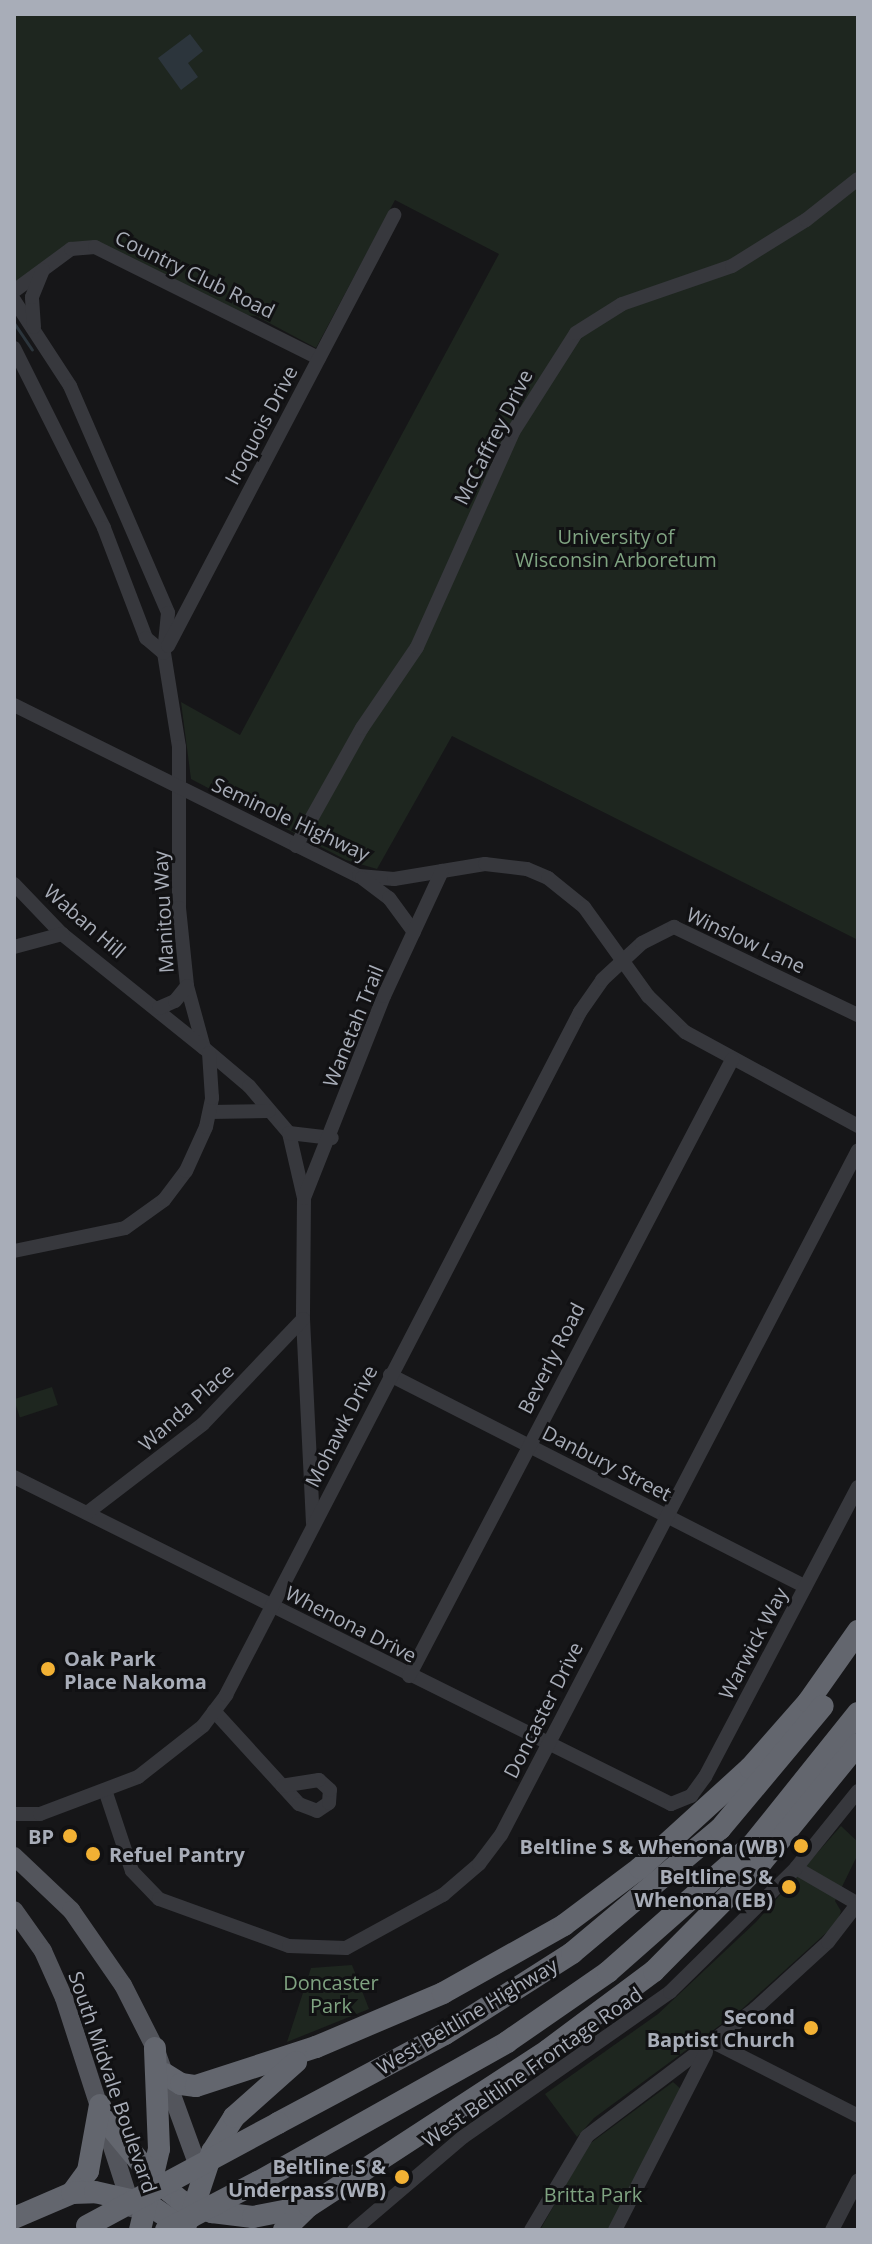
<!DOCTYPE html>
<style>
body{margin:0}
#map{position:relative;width:872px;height:2244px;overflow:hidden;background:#161618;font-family:"Open Sans",sans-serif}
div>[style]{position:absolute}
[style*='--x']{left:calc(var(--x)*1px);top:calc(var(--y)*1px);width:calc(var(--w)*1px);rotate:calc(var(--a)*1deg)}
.green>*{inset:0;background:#1e261f;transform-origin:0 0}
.water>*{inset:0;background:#2c353c}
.stream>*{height:3px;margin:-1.5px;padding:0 1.5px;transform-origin:1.5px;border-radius:1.5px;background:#2c353c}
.minor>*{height:14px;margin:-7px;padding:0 7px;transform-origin:7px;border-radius:7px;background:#37383d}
.major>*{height:18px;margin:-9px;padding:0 9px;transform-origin:9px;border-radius:9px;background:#53555c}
.highway>*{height:22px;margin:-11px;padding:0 11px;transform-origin:11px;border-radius:11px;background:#63666e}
.highway-bridge>*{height:22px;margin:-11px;padding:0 11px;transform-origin:11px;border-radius:11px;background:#63666e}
.dots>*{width:22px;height:22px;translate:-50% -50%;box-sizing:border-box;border:4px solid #111113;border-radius:50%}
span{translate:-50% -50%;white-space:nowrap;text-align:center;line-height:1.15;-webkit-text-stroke:6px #111113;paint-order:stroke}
.street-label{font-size:20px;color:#a8adb8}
.park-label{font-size:20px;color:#7fa381}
.poi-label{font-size:20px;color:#a8adb8;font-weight:700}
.left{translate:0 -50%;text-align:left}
.right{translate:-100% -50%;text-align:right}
.frame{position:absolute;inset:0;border:16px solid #a8adb8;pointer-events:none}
</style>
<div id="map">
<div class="green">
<i style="clip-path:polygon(14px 14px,858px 14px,858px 940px,452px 736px,377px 869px,346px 860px,191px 779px,181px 702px,240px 735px,499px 254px,395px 200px,316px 348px,256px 316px,235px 315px,85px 246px,14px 291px)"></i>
<i style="left:52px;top:1387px;width:19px;height:40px;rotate:72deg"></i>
<i style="clip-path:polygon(841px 1826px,858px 1842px,858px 1854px,835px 1901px,841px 1911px,837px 1923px,742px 2009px,594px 2118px,577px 2137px,545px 2094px,658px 2014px,756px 1922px)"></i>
<i style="clip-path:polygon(352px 1965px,369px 2009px,287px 2042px,311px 1968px)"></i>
<i style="clip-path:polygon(673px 2082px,681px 2089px,609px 2230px,540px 2230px,588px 2145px)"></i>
</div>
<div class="water">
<i style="clip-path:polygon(190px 34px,203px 51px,188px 63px,198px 77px,181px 90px,158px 58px)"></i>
</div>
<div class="stream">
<i style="--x:14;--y:323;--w:32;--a:56"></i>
</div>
<div class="minor">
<i style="--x:14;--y:291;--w:71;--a:-36.4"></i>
<i style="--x:71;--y:249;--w:24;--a:-5"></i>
<i style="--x:95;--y:247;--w:250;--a:26.4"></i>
<i style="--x:14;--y:300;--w:103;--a:56.9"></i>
<i style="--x:70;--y:386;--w:247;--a:66.6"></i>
<i style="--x:168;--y:613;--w:40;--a:95.7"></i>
<i style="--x:164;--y:653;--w:95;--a:80.9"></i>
<i style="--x:179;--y:747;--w:161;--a:90"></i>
<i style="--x:179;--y:908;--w:78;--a:84.1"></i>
<i style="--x:187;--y:986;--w:64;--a:74.7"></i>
<i style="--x:204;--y:1048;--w:59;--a:40.2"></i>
<i style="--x:249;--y:1086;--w:62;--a:49.6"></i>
<i style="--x:289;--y:1133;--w:67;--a:77"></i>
<i style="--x:304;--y:1198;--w:121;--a:90.5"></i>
<i style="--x:303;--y:1319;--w:204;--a:87.2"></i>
<i style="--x:34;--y:327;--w:30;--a:-94"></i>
<i style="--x:32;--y:297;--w:29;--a:-68"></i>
<i style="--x:14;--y:348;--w:201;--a:63.4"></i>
<i style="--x:104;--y:528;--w:118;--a:69.1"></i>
<i style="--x:146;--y:638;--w:23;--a:40"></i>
<i style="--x:168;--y:646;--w:487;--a:-62.3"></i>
<i style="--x:14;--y:705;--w:385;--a:26.4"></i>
<i style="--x:359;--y:876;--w:35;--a:5"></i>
<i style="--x:394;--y:879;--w:92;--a:-9.4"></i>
<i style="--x:485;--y:864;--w:42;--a:6.8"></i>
<i style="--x:527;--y:869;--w:23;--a:23"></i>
<i style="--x:548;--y:878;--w:46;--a:38.9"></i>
<i style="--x:584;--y:907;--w:110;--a:54.3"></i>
<i style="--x:648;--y:996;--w:52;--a:44.2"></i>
<i style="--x:685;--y:1032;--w:197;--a:28.5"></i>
<i style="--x:296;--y:846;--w:135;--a:-60.8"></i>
<i style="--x:362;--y:728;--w:98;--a:-55.8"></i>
<i style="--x:417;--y:647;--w:235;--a:-65.9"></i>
<i style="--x:513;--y:432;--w:117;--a:-57.5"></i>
<i style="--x:576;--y:333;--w:54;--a:-32.2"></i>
<i style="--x:622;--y:304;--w:116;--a:-19.1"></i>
<i style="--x:732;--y:266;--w:87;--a:-31.9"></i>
<i style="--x:806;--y:220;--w:66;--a:-38.3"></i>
<i style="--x:362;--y:878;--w:34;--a:37"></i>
<i style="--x:389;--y:898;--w:42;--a:53.7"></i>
<i style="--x:14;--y:884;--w:69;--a:46.2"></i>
<i style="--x:62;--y:934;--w:182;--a:38.8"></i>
<i style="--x:14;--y:947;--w:50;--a:-15.2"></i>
<i style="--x:159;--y:1008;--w:17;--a:-24"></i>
<i style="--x:175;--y:1001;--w:19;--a:-51"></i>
<i style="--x:210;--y:1112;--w:59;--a:-1"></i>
<i style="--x:289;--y:1133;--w:43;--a:6.6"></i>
<i style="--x:304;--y:1198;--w:217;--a:-68.4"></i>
<i style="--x:384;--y:996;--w:138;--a:-65.1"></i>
<i style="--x:14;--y:1251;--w:113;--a:-11.7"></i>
<i style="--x:125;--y:1228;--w:48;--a:-35.7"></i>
<i style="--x:164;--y:1200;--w:36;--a:-53"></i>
<i style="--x:186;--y:1171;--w:48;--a:-65.6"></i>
<i style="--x:206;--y:1127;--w:30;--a:-78"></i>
<i style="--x:212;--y:1098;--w:45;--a:-93.8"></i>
<i style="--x:390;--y:1375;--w:466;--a:27"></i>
<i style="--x:14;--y:1477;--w:734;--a:26.46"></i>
<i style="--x:671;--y:1804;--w:22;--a:-22"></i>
<i style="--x:691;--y:1796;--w:24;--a:-54"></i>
<i style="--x:705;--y:1777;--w:328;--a:-62.2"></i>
<i style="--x:87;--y:1513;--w:146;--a:-37.5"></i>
<i style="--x:203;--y:1424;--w:145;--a:-46.4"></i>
<i style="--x:409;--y:1676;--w:696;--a:-62.33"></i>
<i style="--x:214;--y:1711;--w:126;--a:47.6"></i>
<i style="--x:299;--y:1804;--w:19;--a:21"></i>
<i style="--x:317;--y:1811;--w:14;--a:-34"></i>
<i style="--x:329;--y:1803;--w:13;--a:-86"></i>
<i style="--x:330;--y:1790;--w:15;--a:-138"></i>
<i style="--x:319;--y:1780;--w:37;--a:171"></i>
<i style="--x:106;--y:1793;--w:82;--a:71.6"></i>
<i style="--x:132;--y:1871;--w:39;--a:46"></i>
<i style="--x:159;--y:1899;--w:138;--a:19.9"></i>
<i style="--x:289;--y:1946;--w:57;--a:2"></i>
<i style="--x:346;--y:1948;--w:111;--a:-28.7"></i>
<i style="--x:443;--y:1895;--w:48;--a:-40.7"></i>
<i style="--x:479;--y:1864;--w:36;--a:-53"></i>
<i style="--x:501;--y:1835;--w:772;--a:-62.47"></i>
<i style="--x:14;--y:1814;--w:26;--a:0"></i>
<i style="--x:40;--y:1814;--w:105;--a:-20.7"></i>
<i style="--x:138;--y:1777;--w:83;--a:-38.1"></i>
<i style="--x:203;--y:1726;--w:39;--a:-53"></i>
<i style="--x:226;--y:1695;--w:769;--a:-62.6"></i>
<i style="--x:580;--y:1012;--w:39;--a:-55"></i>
<i style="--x:602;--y:980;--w:54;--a:-42.8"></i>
<i style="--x:642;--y:943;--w:36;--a:-27"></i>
<i style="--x:674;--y:927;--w:204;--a:25.6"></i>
<i style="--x:796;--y:1868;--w:72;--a:30.1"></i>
<i style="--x:715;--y:2043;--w:161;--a:27"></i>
<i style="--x:354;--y:2230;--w:143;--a:-40.5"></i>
<i style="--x:463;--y:2137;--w:253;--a:-35"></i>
<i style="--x:670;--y:1992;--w:177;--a:-44.5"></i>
<i style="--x:796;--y:1868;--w:99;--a:-51.2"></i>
<i style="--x:531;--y:2230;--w:109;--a:-59.2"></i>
<i style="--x:587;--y:2136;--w:211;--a:-37.1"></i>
<i style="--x:755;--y:2009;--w:99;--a:-42.5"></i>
<i style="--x:828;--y:1942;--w:49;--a:-52.4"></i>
<i style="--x:615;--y:2230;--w:200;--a:-62.9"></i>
<i style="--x:832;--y:2230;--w:56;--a:-62.5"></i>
</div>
<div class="major">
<i style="--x:14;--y:1856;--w:79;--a:43.5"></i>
<i style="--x:71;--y:1910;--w:91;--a:55.3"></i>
<i style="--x:123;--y:1985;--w:71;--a:63.1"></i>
<i style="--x:155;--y:2048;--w:137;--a:70"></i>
<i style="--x:14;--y:1910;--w:50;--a:54.7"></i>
<i style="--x:43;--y:1951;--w:51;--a:65.9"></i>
<i style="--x:64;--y:1998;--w:221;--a:72.1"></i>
</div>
<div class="highway">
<i style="--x:165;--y:2074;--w:19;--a:32"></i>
<i style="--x:181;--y:2084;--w:15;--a:8"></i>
<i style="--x:196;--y:2086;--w:126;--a:-18"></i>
<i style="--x:316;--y:2047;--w:138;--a:-23"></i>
<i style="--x:443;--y:1993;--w:139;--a:-29.3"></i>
<i style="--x:564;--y:1925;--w:95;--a:-36.9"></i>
<i style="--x:640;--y:1868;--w:149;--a:-42.3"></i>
<i style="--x:750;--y:1768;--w:88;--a:-48.7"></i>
<i style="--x:808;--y:1702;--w:87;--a:-54.8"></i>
<i style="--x:106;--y:2121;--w:75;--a:50.4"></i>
<i style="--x:154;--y:2179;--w:35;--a:39"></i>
<i style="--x:181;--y:2201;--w:33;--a:20"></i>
<i style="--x:212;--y:2212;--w:41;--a:7"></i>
<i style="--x:253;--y:2217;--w:52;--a:-11.1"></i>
<i style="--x:278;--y:2123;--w:189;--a:-28.1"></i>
<i style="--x:445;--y:2034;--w:151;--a:-32.5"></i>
<i style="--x:572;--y:1953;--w:193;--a:-40"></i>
<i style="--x:720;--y:1829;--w:160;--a:-50.1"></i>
<i style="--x:258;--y:2182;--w:286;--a:-29.3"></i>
<i style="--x:507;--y:2042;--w:123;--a:-34.7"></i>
<i style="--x:608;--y:1972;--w:193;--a:-41.4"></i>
<i style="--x:753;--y:1844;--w:168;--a:-51.3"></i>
<i style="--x:72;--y:2193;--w:27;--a:-54"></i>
<i style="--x:88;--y:2171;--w:67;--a:-79.7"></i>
<i style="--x:14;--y:2218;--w:63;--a:-23.3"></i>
<i style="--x:72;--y:2193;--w:23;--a:-2"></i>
<i style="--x:95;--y:2192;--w:54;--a:12.8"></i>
<i style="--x:148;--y:2204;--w:46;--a:34.4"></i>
<i style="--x:190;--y:2218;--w:70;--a:-71.6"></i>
<i style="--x:212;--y:2152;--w:41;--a:-57.8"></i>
<i style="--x:234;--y:2117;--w:83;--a:-41.6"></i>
<i style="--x:140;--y:2230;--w:83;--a:-76.8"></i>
<i style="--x:159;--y:2149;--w:101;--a:-92.3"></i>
<i style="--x:284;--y:2230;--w:35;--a:-44"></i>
<i style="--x:309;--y:2206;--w:285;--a:-33.1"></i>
<i style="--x:548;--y:2050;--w:132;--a:-36.7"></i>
<i style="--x:654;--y:1971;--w:152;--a:-45.3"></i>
<i style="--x:761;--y:1863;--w:154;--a:-50.8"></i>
</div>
<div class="highway-bridge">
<i style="--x:87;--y:2226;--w:217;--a:-28.3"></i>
<i style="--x:166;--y:2230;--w:104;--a:-27.6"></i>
</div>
<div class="dots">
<i style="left:48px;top:1669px;background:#f2b134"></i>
<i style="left:70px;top:1836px;background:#f2b134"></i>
<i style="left:801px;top:1846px;background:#f2b134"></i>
<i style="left:93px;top:1854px;background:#f2b134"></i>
<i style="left:789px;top:1887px;background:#f2b134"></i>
<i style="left:811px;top:2028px;background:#f2b134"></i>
<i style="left:402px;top:2177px;background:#f2b134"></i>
</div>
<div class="street-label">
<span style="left:195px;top:274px;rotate:26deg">Country Club Road</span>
<span style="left:261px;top:425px;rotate:-62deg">Iroquois Drive</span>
<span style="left:493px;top:437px;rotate:-63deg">McCaffrey Drive</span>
<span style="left:291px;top:819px;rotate:25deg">Seminole Highway</span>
<span style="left:163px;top:912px;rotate:-93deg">Manitou Way</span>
<span style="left:85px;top:921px;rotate:41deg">Waban Hill</span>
<span style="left:746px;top:940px;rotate:25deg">Winslow Lane</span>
<span style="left:353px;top:1026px;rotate:-68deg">Wanetah Trail</span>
<span style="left:551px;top:1358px;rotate:-63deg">Beverly Road</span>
<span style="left:186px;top:1407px;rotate:-42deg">Wanda Place</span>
<span style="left:341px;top:1426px;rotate:-63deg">Mohawk Drive</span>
<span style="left:607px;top:1463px;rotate:27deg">Danbury Street</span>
<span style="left:351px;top:1624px;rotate:27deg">Whenona Drive</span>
<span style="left:753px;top:1643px;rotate:-62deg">Warwick Way</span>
<span style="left:543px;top:1710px;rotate:-63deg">Doncaster Drive</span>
<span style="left:467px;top:2016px;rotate:-31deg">West Beltline Highway</span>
<span style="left:532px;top:2067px;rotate:-35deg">West Beltline Frontage Road</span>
<span style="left:113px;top:2082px;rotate:71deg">South Midvale Boulevard</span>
</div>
<div class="park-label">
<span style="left:616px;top:548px">University of<br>Wisconsin Arboretum</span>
<span style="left:331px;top:1994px">Doncaster<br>Park</span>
<span style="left:593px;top:2194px">Britta Park</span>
</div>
<div class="poi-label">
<span class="left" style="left:64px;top:1670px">Oak Park<br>Place Nakoma</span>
<span class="right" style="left:54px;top:1836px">BP</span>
<span class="right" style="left:785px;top:1846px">Beltline S &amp; Whenona (WB)</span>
<span class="left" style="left:109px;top:1854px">Refuel Pantry</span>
<span class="right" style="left:773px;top:1888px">Beltline S &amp;<br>Whenona (EB)</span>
<span class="right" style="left:795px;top:2028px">Second<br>Baptist Church</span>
<span class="right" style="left:386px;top:2178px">Beltline S &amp;<br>Underpass (WB)</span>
</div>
<div class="frame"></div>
</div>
